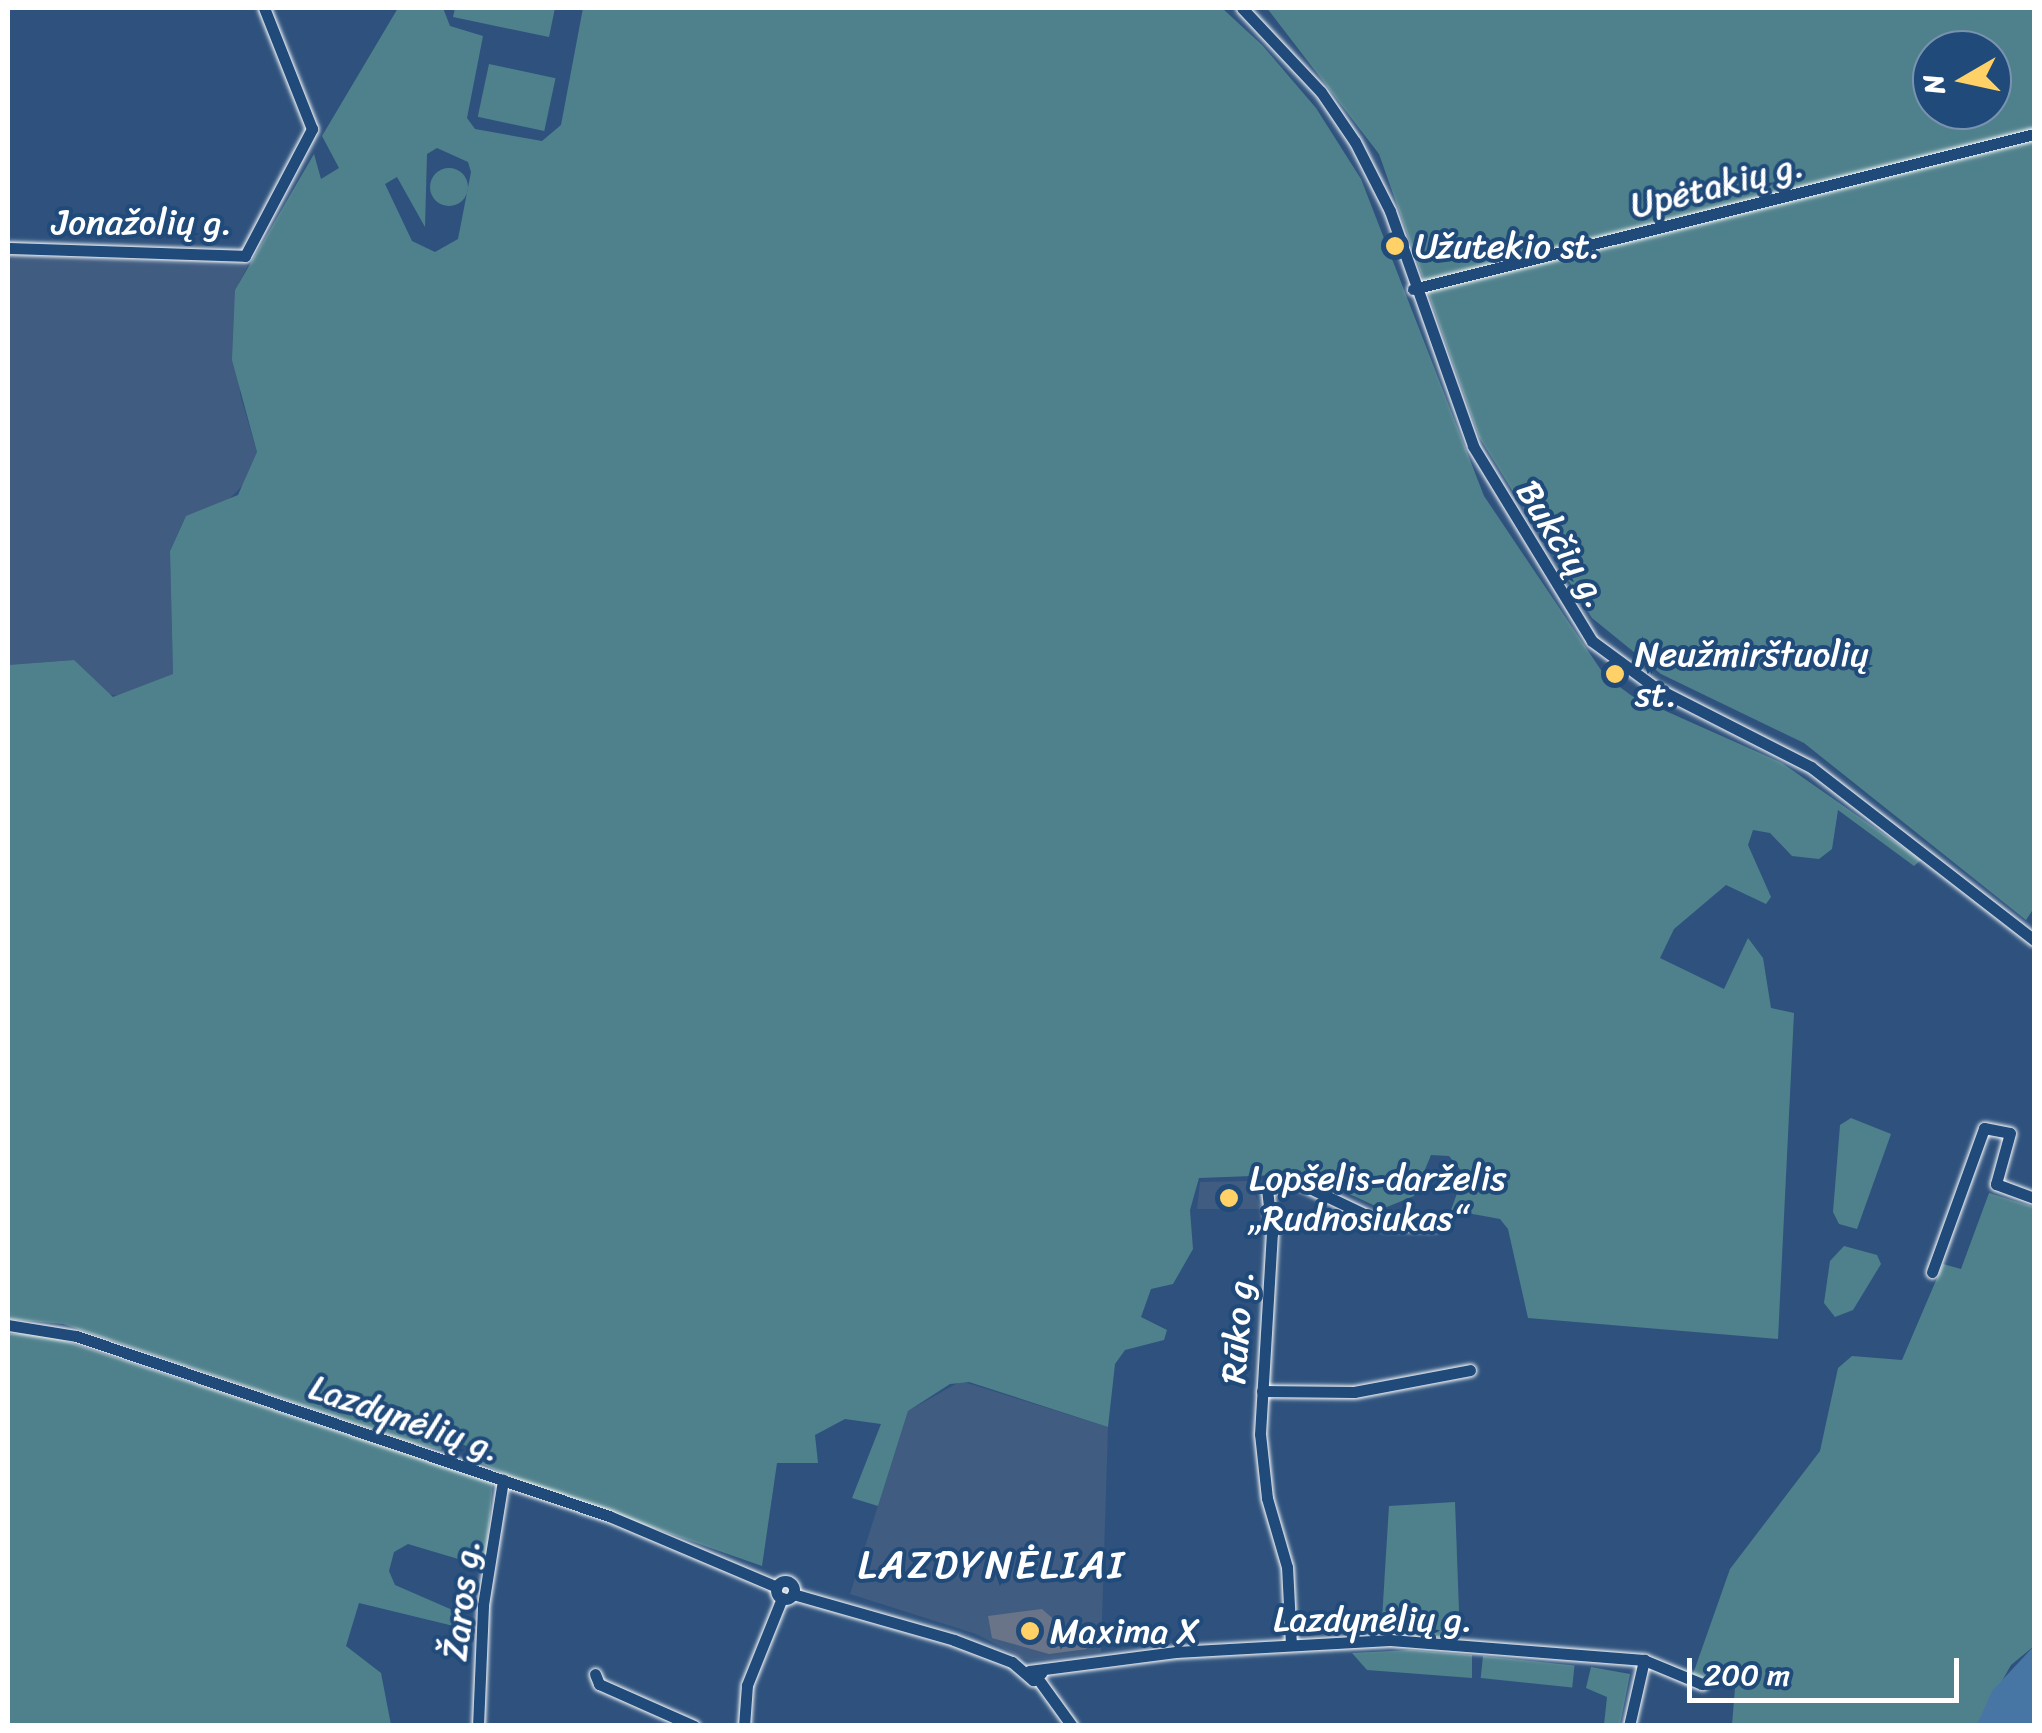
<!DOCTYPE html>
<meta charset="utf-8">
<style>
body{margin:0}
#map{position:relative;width:2042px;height:1733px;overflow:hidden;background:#2e527d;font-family:Sriracha,sans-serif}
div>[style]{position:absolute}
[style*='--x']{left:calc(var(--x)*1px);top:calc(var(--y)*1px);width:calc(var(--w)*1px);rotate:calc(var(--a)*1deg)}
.built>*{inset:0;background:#405c81}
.green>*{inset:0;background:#4f818c;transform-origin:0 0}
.round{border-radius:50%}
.water>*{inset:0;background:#4876a4}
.building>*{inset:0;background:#6a7489}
.roads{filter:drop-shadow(0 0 2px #fff) drop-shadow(0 0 2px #fff)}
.minor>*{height:11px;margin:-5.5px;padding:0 5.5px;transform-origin:5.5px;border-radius:5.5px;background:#1f4a7a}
.minor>.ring{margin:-5.5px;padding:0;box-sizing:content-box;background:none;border:11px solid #1f4a7a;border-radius:50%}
.dots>*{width:28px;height:28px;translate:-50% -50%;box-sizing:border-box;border:5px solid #1f4a7a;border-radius:50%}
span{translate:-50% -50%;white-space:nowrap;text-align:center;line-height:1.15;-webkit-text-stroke:8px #1f4a7a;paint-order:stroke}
.street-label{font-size:35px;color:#fff}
.poi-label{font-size:35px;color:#fff}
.left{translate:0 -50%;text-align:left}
.quarter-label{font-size:40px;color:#fff;letter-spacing:2.5px}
.frame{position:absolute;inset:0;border:10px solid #fff;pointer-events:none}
.north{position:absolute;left:1912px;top:30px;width:100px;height:100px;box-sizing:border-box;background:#1f4a7a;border:2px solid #7992af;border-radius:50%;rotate:261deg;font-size:28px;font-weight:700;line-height:40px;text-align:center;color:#fff}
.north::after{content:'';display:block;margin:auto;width:35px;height:45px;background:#ffd166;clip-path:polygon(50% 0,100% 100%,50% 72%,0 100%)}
.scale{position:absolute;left:1687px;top:1658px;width:272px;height:45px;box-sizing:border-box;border:5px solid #fff;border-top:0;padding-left:12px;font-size:30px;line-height:35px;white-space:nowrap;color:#fff;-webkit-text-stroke:8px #1f4a7a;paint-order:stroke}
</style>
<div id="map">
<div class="built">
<i style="clip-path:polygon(8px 255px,248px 266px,235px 290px,240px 394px,257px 452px,251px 477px,223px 505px,186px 516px,170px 550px,173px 674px,125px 697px,102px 693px,74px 660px,8px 665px)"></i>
<i style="clip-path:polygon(1248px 1181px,1262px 1209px,1197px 1209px,1200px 1182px)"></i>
<i style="clip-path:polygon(961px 1381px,1108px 1427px,1101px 1652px,1029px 1661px,976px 1634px,850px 1594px,908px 1411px)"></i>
</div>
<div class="green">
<i style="clip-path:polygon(evenodd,398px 8px,443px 8px,450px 26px,483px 36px,467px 118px,475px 129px,542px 141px,561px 125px,583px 8px,1222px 8px,1262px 45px,1316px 108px,1361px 179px,1484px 496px,1605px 676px,1632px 696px,1782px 763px,1921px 860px,1914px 866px,1838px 810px,1832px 849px,1819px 859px,1792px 856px,1770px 833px,1753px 830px,1748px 845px,1771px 897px,1766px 904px,1726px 885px,1674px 929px,1660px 958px,1724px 989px,1748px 938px,1763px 958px,1771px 1008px,1794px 1013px,1778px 1339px,1528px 1318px,1508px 1229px,1500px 1219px,1451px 1210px,1464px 1174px,1449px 1156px,1431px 1155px,1414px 1196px,1382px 1209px,1306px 1174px,1199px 1178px,1190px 1210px,1193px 1249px,1173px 1284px,1151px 1289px,1141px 1317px,1167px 1330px,1164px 1340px,1125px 1350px,1115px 1364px,1108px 1427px,969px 1382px,950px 1384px,908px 1411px,878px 1506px,852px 1498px,881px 1424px,845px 1419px,815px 1435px,818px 1463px,777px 1463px,762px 1566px,531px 1485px,468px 1458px,470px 1447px,446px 1439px,441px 1450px,416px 1444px,63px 1324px,8px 1319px,8px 665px,74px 660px,113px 697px,173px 674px,170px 551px,186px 516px,238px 495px,257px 452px,232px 360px,235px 290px,314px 154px,321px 179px,339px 168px,322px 136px,398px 8px,437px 148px,468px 162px,471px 172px,458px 239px,435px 252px,412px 241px,385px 184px,397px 177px,425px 227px,427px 154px,437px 148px)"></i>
<i style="clip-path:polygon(455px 8px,555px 8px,549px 37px,453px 17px)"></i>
<i style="clip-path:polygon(evenodd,1267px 8px,2034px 8px,2034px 908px,2026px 920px,1804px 743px,1661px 674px,1592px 618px,1479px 437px,1379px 154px,1267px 8px,1932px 50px,1992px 50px,1992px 110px,1932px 110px,1932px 50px)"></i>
<i style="left:489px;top:64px;width:68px;height:54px;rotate:12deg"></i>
<i class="round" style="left:430px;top:168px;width:38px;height:38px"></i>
<i style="clip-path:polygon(1851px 1118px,1891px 1134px,1857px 1229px,1839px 1224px,1833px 1212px,1840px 1125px)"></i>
<i style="clip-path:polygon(1989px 1193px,2034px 1207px,2034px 1646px,2011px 1665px,1977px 1725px,1732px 1725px,1735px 1688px,1693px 1674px,1730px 1569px,1820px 1451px,1838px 1368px,1852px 1356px,1902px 1360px,1943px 1264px,1961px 1269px)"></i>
<i style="clip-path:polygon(1844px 1246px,1877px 1255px,1881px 1264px,1853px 1310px,1835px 1317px,1824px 1303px,1830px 1261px)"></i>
<i style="clip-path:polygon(41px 1333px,493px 1483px,485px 1567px,408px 1544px,394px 1552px,389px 1571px,395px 1585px,464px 1615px,462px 1628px,359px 1603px,346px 1646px,381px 1673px,391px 1725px,8px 1726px,8px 1334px)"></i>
<i style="clip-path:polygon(1455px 1502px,1460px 1638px,1381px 1635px,1389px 1506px)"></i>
<i style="clip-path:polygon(1410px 1650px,1472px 1655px,1472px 1678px,1367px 1670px,1352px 1653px)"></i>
<i style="left:1483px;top:1656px;width:92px;height:22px;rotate:6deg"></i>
<i style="clip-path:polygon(1591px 1667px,1630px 1674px,1620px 1725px,1604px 1725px,1607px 1697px,1586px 1688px)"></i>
</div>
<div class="water">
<i style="clip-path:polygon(2034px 1646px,2034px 1725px,1977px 1725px,1992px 1691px)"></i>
</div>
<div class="building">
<i style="clip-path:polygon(1042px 1609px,1087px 1649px,1049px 1654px,992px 1638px,988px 1616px)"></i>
</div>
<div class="roads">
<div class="minor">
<i style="--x:1242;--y:8;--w:115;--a:46.8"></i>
<i style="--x:1321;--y:92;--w:60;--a:55.8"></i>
<i style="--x:1355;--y:142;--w:77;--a:63.1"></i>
<i style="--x:1390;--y:211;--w:249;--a:70.5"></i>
<i style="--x:1473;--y:446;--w:228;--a:58.6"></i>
<i style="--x:1592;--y:641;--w:79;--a:36.3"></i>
<i style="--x:1656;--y:688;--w:174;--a:27"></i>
<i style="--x:1811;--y:767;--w:282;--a:37.8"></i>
<i style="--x:8;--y:248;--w:237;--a:1.9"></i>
<i style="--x:245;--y:256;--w:144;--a:-62.2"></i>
<i style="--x:312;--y:129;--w:130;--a:-111.6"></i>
<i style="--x:1413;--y:289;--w:640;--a:-14.01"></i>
<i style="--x:1932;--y:1272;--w:153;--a:-70.1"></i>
<i style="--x:1984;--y:1128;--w:26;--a:11"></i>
<i style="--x:2010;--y:1133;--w:53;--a:105.4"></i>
<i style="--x:1996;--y:1184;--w:40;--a:20.2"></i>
<i style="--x:8;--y:1325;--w:69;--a:9.2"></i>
<i style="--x:76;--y:1336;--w:563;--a:18.66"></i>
<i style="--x:609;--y:1516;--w:182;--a:22.9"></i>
<i style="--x:1262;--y:1391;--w:92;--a:0.6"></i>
<i style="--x:1354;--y:1392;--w:118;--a:-10.7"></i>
<i class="ring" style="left:776px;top:1581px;width:7px;height:7px"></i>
<i style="--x:793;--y:1594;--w:167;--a:15.9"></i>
<i style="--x:954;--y:1640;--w:62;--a:20.8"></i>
<i style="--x:1012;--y:1662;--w:28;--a:41"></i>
<i style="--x:1033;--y:1680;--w:11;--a:-41"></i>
<i style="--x:1291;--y:1645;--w:78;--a:-92.9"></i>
<i style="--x:1287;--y:1567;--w:72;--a:-106.2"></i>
<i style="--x:1267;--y:1498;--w:64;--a:-96.2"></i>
<i style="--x:1260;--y:1434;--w:200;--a:-86.6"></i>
<i style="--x:1272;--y:1234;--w:45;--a:-96.3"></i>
<i style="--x:1267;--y:1189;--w:31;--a:-13"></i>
<i style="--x:1297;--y:1182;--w:98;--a:25.5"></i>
<i style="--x:1385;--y:1224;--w:49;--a:1.2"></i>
<i style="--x:1029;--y:1671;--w:148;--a:-7.4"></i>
<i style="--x:1176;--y:1652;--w:214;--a:-3.2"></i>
<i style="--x:1390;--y:1640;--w:255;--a:4.5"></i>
<i style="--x:1644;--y:1660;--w:63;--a:22.5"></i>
<i style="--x:595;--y:1674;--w:11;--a:68"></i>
<i style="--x:599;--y:1684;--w:104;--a:23.9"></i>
<i style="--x:1038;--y:1679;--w:58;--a:54.1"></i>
<i style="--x:478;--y:1726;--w:121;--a:-87.6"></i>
<i style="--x:483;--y:1605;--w:127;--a:-80.9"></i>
<i style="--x:744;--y:1726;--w:41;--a:-85.8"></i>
<i style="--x:747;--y:1685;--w:94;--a:-68.1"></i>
<i style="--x:1629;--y:1726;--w:68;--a:-77.2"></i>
</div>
</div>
<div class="dots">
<i style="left:1395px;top:246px;background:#ffd166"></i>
<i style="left:1615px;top:674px;background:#ffd166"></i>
<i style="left:1229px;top:1198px;background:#ffd166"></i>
<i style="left:1030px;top:1631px;background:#ffd166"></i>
</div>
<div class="street-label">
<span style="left:1717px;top:185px;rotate:-14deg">Upėtakių g.</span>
<span style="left:142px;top:222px">Jonažolių g.</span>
<span style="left:1563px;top:544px;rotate:58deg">Bukčių g.</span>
<span style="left:1237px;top:1327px;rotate:-86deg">Rūko g.</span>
<span style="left:405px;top:1418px;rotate:19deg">Lazdynėlių g.</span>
<span style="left:461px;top:1600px;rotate:-84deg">Žaros g.</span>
<span style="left:1373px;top:1619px">Lazdynėlių g.</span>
</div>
<div class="poi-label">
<span class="left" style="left:1415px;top:246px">Užutekio st.</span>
<span class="left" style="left:1635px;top:674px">Neužmirštuolių<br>st.</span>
<span class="left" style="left:1249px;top:1198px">Lopšelis-darželis<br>„Rudnosiukas“</span>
<span class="left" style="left:1050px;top:1631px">Maxima X</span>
</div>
<div class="quarter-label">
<span style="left:992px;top:1565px">LAZDYNĖLIAI</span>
</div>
<div class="frame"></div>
<div class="north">N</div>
<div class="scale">200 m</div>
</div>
